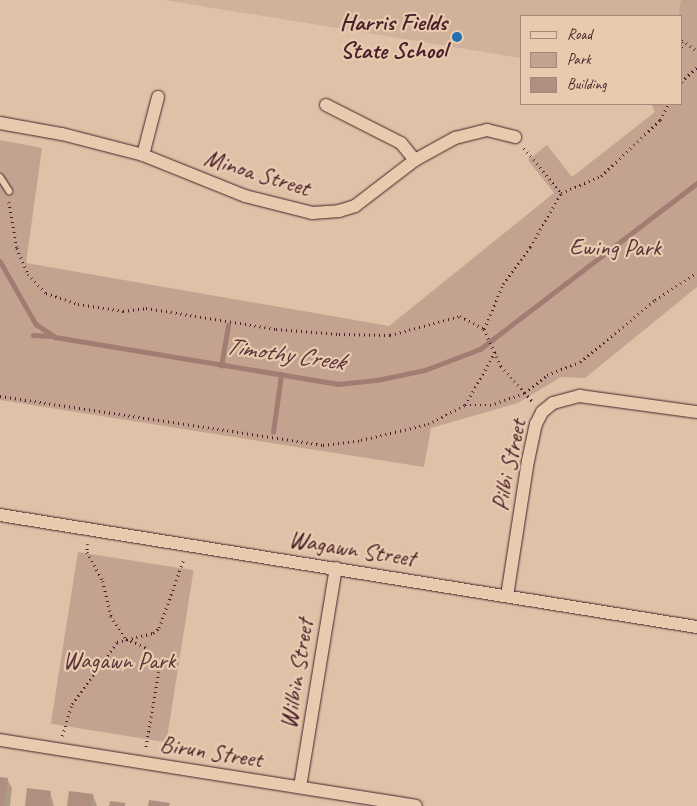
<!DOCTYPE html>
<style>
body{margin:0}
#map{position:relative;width:697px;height:806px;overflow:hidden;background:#dec1a7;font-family:Caveat,sans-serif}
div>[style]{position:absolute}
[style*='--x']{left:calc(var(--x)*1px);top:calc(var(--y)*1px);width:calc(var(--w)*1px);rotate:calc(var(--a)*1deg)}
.built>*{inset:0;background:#d0b29b}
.green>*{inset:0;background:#c3a390;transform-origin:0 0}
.shadow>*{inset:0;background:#0003}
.stream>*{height:4.5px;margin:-2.25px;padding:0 2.25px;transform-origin:2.25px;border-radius:2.25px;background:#a07c72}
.building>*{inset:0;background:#b08f80}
.path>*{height:2.5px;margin-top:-1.25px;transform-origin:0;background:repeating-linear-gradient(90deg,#4a1f2b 0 1px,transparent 0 5px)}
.roads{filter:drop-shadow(0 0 1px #4a1f2b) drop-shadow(0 0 1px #4a1f2b)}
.lane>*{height:6px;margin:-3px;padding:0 3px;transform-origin:3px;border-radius:3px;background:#e8cbaf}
.street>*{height:12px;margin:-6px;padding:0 6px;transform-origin:6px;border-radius:6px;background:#e8cbaf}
.dots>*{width:14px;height:14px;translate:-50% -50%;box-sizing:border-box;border:2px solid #e8cbaf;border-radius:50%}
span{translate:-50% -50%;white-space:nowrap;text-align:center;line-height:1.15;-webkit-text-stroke:4.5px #e8cbaf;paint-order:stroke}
.poi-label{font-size:24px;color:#4a1f2b;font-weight:700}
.right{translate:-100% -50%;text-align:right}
.street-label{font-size:24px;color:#4a1f2b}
.park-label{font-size:24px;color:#5c333a}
.water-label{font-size:25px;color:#5b3239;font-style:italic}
.legend{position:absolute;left:520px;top:15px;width:162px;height:90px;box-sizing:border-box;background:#e8cbaf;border:1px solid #a9867a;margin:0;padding:6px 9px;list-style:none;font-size:15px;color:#4a1f2b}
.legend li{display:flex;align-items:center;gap:10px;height:25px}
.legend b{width:25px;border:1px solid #a9867a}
</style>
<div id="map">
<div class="built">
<i style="clip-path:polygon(164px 0,681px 0,678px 16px,521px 16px,521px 58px)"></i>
</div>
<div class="green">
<i style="clip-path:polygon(681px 0,697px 0,697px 287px,585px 378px,561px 377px,518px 403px,431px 428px,424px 467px,0 400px,0 140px,42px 148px,26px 263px,389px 326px,554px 193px,528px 160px,547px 145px,572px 177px,655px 112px,651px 104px,681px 104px,681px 16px,678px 16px)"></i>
<i style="left:78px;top:552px;width:117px;height:174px;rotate:9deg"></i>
</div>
<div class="shadow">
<i style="clip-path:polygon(0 778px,7px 779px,12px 788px,10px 806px,0 806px)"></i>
<i style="clip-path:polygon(50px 792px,54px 806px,26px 806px)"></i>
<i style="clip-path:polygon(93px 795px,97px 806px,68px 806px)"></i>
</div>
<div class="stream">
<i style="--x:0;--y:261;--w:73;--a:60.3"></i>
<i style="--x:36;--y:324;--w:23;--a:34"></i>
<i style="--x:55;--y:337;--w:287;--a:9.4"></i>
<i style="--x:338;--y:384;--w:39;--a:-6"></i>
<i style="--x:377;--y:380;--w:49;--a:-11.8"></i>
<i style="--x:425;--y:370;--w:59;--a:-20.9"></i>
<i style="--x:480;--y:349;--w:273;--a:-37.4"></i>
<i style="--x:33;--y:335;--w:19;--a:3"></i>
<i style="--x:221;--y:366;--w:41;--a:-80.1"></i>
<i style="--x:273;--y:432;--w:58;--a:-82"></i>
</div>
<div class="building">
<i style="clip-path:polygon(0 777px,8px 778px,4px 806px,0 806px)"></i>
<i style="clip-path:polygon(27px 788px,51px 791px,49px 806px,25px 806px)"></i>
<i style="clip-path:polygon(69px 791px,93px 794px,92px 806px,67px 806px)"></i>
<i style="clip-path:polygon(149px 800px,170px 803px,169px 806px,148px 806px)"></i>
<i style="clip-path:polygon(110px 801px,125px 803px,125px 806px,109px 806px)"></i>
</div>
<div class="path">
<i style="--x:681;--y:48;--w:8;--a:-83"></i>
<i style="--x:682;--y:40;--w:19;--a:36"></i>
<i style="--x:681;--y:82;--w:22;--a:-43"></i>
<i style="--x:524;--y:148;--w:58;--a:50.6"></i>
<i style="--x:9;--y:202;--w:47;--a:80.1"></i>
<i style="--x:17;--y:248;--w:28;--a:67"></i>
<i style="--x:28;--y:274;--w:26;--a:47"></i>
<i style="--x:46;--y:293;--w:34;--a:19"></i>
<i style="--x:78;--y:304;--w:46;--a:8.8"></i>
<i style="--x:123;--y:311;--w:23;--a:-7"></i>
<i style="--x:146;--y:308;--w:132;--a:9.2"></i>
<i style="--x:276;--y:329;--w:63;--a:4.5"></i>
<i style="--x:339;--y:334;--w:51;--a:1.1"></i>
<i style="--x:390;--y:335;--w:73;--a:-15.2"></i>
<i style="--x:460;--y:316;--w:27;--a:28"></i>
<i style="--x:484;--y:329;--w:41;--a:65.3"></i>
<i style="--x:501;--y:366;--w:48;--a:48.4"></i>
<i style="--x:484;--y:329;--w:49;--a:-67.1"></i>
<i style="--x:503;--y:284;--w:46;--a:-53.9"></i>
<i style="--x:530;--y:247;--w:62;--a:-60.1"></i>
<i style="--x:561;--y:193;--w:43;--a:-23"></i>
<i style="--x:601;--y:176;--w:81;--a:-43.5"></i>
<i style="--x:660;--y:120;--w:18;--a:-63"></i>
<i style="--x:0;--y:396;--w:327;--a:8.6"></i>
<i style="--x:323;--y:445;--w:38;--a:-7"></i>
<i style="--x:361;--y:440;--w:69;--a:-13.4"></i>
<i style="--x:428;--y:424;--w:42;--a:-27.2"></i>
<i style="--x:465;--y:405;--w:25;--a:0"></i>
<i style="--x:490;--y:405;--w:37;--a:-19"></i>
<i style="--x:525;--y:393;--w:28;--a:-39"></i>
<i style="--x:547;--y:375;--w:35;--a:-22"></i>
<i style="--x:580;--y:362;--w:97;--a:-39.6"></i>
<i style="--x:655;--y:300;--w:50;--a:-33.7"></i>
<i style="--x:465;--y:405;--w:61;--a:-60.5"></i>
<i style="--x:88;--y:544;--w:8;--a:97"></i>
<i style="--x:87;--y:552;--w:33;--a:61"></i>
<i style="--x:103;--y:581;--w:36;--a:77"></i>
<i style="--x:111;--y:616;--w:27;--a:57"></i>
<i style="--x:126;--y:639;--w:21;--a:23"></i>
<i style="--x:145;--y:647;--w:20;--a:53"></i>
<i style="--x:157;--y:663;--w:9;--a:77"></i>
<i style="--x:159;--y:672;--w:77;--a:99.7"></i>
<i style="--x:62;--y:736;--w:34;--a:-73"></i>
<i style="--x:72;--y:704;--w:77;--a:-54"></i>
<i style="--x:117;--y:642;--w:37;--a:-14"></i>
<i style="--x:153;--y:633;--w:8;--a:-40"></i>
<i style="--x:159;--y:628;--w:74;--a:-70.3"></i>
</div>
<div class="roads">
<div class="lane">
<i style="--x:0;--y:177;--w:17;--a:57"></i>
</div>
<div class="street">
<i style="--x:326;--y:105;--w:84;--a:26.9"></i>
<i style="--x:401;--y:143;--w:22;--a:51"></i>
<i style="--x:0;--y:123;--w:63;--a:10.1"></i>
<i style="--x:62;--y:134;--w:84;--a:14.5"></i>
<i style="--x:143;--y:155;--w:110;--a:21.9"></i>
<i style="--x:245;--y:196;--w:69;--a:14.2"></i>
<i style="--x:312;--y:213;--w:27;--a:-4"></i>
<i style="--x:339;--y:211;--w:17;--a:-17"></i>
<i style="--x:355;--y:206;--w:76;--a:-37.5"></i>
<i style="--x:415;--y:160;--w:46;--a:-28.8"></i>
<i style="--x:455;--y:138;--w:33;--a:-14"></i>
<i style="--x:487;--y:130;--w:29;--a:14"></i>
<i style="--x:143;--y:155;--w:60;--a:-75.5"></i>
<i style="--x:0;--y:515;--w:706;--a:9.13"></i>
<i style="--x:507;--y:596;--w:137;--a:-81.2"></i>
<i style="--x:528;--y:461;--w:38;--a:-78"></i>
<i style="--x:536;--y:424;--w:13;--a:-63"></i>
<i style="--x:542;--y:412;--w:14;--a:-39"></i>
<i style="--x:553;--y:403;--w:28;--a:-15"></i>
<i style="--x:580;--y:396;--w:118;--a:7.8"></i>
<i style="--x:0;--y:740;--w:421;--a:9"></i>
<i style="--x:300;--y:787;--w:222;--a:-80.7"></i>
</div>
</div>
<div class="dots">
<i style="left:457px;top:37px;background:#1f6fb2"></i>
</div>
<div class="poi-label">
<span class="right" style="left:447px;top:37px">Harris Fields<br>State School</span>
</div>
<div class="street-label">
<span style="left:257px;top:173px;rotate:17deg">Minoa Street</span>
<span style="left:509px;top:465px;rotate:-78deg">Pilbi Street</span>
<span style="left:352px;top:549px;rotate:9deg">Wagawn Street</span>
<span style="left:297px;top:674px;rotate:-81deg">Wilbin Street</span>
<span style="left:211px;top:752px;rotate:9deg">Birun Street</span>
</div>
<div class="park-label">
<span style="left:615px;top:248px">Ewing Park</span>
<span style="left:119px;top:661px">Wagawn Park</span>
</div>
<div class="water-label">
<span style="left:285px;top:354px;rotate:8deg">Timothy Creek</span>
</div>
<ul class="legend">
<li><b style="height:6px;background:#e8cbaf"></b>Road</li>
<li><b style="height:14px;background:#c3a390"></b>Park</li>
<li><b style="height:14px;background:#b08f80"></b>Building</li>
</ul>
</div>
